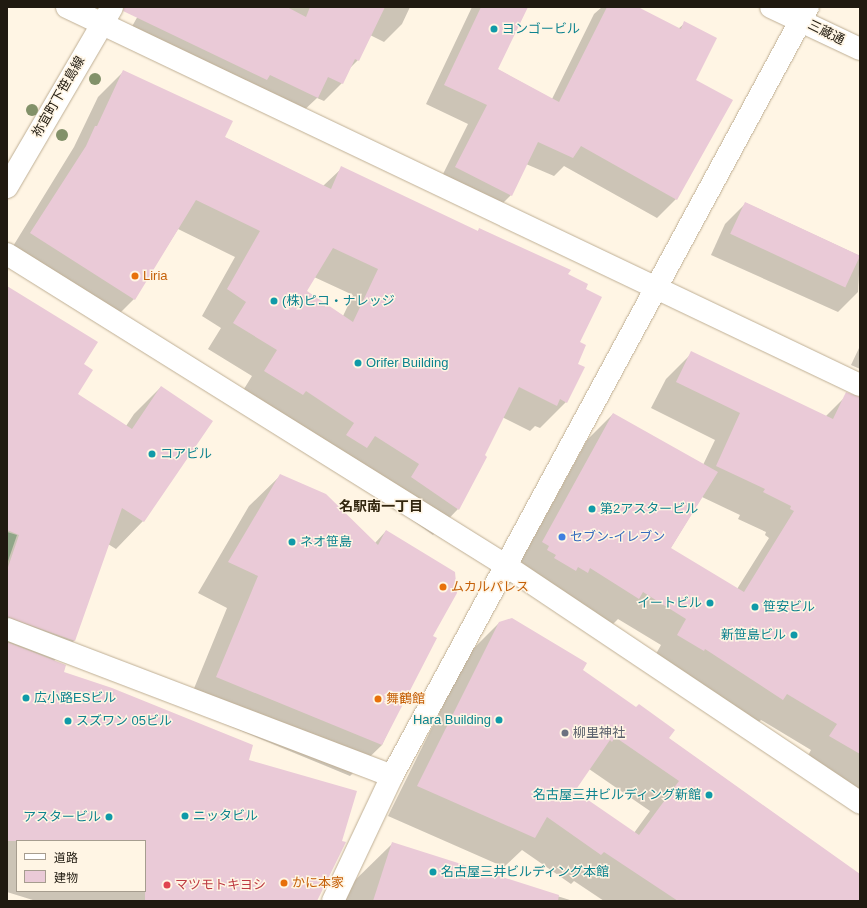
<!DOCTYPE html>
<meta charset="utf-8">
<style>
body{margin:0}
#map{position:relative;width:867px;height:908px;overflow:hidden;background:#fff5e4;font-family:Arial,"Noto Sans JP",sans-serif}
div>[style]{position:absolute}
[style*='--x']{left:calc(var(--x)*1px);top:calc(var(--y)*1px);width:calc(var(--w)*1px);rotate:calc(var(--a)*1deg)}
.green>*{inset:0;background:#b5d0aa}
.shadow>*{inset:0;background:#0003}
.building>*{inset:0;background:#eacad7;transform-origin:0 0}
.roads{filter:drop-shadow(0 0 1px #bfaf95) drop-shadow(0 0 1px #bfaf95)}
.minor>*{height:22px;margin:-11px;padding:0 11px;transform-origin:11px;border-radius:11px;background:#fff}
.trees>*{width:12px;height:12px;margin:-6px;border-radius:50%;background:#829169}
.dots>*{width:11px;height:11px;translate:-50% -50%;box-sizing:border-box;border:2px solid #fff5e4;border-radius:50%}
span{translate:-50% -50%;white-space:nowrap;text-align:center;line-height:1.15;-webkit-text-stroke:3px #fff5e4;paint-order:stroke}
.culture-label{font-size:13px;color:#0d838f}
.left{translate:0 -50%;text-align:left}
.right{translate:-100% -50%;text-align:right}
.street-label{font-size:13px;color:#201a10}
.food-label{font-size:13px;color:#c56008}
.shop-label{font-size:13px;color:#366cbe}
.worship-label{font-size:13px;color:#5b616d}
.health-label{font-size:13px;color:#be3a42}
.neighbourhood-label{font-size:14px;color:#332710;font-weight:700}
.frame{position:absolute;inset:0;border:8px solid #201a10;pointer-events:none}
.legend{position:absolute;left:16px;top:840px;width:130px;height:52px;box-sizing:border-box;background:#fff5e4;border:1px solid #a69d8f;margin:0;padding:5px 7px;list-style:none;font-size:12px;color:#201a10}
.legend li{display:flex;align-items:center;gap:8px;height:20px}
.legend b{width:20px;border:1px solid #a69d8f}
</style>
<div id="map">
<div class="green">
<i style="clip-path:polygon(7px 532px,17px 535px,7px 564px)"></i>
</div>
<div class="shadow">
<i style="clip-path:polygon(143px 7px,410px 7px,402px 24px,384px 42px,370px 35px,358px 60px,349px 69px,342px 83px,324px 101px,317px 98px,299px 115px,130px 30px)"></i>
<i style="clip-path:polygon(472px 7px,526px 7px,497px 69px,552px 99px,594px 14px,602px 7px,636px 7px,678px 29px,685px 23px,695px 81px,676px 199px,657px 218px,564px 166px,554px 176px,526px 164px,511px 195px,492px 214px,437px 186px,468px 124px,426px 104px)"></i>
<i style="clip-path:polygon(evenodd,124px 71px,224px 137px,323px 186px,342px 168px,477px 232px,480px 229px,567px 275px,584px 289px,576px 364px,566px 402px,540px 428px,535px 426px,530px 431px,502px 417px,458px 509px,433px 535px,239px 397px,252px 376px,208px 349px,221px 328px,202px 316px,235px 257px,178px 229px,134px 299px,108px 325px,7px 256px,74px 147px,98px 97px,124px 71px,314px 277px,353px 295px,343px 316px,305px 292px,314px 277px)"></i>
<i style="clip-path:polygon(746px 203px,860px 256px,858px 292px,838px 312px,711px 255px,725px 224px)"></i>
<i style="clip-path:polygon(evenodd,7px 291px,83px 365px,77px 395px,126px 426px,134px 414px,161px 387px,211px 421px,143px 521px,116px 549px,108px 544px,74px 641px,54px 661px,62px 673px,248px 760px,316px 901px,36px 901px,7px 892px,7px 291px,17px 841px,145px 841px,145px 891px,17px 891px,17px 841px)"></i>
<i style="clip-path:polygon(860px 346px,860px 369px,851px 365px)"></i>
<i style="clip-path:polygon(evenodd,692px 353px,825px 417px,843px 399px,860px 407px,860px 794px,804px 763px,811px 750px,761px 720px,756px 725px,652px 661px,661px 645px,618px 619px,613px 624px,517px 568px,587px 440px,613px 414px,703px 465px,715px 440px,651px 408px,666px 379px,692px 353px,702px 497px,740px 515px,738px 519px,766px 532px,765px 535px,769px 538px,737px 589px,670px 549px,702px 497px)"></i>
<i style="clip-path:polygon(281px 475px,375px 543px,386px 531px,432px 636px,382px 745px,350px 776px,186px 708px,227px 608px,198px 593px,249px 506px)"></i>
<i style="clip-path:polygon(evenodd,499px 623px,581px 670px,668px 738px,860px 875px,860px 901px,604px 901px,574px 881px,571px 884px,522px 850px,504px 867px,388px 816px,469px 653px,499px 623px,589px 769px,650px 811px,634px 833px,573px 791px,589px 769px)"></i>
<i style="clip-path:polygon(392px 844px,573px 901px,344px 901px,348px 887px)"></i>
</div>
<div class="building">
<i style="clip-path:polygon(124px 7px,287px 7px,306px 17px,310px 7px,385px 7px,359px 61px,355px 59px,343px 84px,328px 77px,318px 98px,270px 75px,267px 80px,123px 11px)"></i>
<i style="clip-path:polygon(481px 7px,528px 7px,498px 69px,559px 102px,607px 7px,638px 7px,681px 29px,684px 21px,717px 38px,696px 80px,733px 100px,677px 200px,581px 146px,573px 158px,538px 142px,512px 196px,455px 167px,487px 105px,444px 85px)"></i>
<i style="clip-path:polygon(evenodd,123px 70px,233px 121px,225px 137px,331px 189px,341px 166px,478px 231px,479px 228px,571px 270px,568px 274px,588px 284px,586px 289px,602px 297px,580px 342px,586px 345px,578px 364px,585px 367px,567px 403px,560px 399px,557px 406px,519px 387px,485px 455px,487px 457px,459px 510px,411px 477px,419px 464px,375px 436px,367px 448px,346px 435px,354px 423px,306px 391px,303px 395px,264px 371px,277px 350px,233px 323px,246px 302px,227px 289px,260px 231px,196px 200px,135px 300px,30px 233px,86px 146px,95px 126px,97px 126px,123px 70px,333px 248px,378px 269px,353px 322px,307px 291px,333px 248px)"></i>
<i style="left:745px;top:202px;width:127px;height:35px;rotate:25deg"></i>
<i style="clip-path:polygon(7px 286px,98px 342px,84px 364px,93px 370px,78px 394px,132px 429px,161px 386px,213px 421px,144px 522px,122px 508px,75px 641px,7px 617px,7px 570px,19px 535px,7px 530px)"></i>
<i style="clip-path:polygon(691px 351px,833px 419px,846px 392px,860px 397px,860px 754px,829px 736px,837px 724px,787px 694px,783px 700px,705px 649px,704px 651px,677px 635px,686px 619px,643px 592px,639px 599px,590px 568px,588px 573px,578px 567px,576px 571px,554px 558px,556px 555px,547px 550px,549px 546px,542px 542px,613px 413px,718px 472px,671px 548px,744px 592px,794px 511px,790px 509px,791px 506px,763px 492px,765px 489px,716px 466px,740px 413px,676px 382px)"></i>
<i style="clip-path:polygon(280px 474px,326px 494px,378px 545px,386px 530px,455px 572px,457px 593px,433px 636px,437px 638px,382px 745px,216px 677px,258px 576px,228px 562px)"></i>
<i style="clip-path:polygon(evenodd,512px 618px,587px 663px,583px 670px,636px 707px,639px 704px,675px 730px,669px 738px,860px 874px,860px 901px,678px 901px,604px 852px,601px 855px,547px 817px,535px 838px,417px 786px,499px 622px,512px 618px,615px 737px,679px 781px,639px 835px,575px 791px,610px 740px,612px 742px,615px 737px)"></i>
<i style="clip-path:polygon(7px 642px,66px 665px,64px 672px,112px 688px,253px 745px,249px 760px,357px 791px,342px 841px,346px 842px,317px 901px,145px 901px,145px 841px,7px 841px)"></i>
<i style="clip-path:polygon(392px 842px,559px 895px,558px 901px,373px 901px)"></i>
</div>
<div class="roads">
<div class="minor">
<i style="--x:67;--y:7;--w:878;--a:25.49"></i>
<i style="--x:771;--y:7;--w:98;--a:25.3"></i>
<i style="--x:7;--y:187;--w:208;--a:-59.7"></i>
<i style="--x:7;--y:254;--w:587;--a:31.98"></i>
<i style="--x:505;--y:565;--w:427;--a:33.8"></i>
<i style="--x:7;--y:629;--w:412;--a:20.9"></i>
<i style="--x:333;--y:901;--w:138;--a:-64.7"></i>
<i style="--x:392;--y:776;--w:874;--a:-61.59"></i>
</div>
</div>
<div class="trees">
<i style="left:95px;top:79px"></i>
<i style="left:32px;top:110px"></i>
<i style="left:62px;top:135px"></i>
</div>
<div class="dots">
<i style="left:494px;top:29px;background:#0f9aa8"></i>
<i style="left:135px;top:276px;background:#e8710a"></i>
<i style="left:274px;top:301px;background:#0f9aa8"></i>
<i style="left:358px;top:363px;background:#0f9aa8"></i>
<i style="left:152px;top:454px;background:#0f9aa8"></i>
<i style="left:592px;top:509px;background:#0f9aa8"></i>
<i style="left:562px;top:537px;background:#3f7fe0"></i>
<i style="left:292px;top:542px;background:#0f9aa8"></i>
<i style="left:443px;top:587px;background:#e8710a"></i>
<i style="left:710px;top:603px;background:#0f9aa8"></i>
<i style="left:755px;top:607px;background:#0f9aa8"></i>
<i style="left:794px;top:635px;background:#0f9aa8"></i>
<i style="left:26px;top:698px;background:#0f9aa8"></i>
<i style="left:378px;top:699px;background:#e8710a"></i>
<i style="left:499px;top:720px;background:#0f9aa8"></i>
<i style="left:68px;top:721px;background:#0f9aa8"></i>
<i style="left:565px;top:733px;background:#6b7280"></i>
<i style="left:709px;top:795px;background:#0f9aa8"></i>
<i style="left:185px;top:816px;background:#0f9aa8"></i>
<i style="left:109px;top:817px;background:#0f9aa8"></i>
<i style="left:433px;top:872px;background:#0f9aa8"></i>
<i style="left:284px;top:883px;background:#e8710a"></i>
<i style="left:167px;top:885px;background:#e0444e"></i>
</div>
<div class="culture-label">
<span class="left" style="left:502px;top:29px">ヨンゴービル</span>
<span class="left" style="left:282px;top:301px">(株)ピコ・ナレッジ</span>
<span class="left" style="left:366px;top:363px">Orifer Building</span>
<span class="left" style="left:160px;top:454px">コアビル</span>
<span class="left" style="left:600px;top:509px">第2アスタービル</span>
<span class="left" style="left:300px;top:542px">ネオ笹島</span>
<span class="right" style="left:702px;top:603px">イートビル</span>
<span class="left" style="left:763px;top:607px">笹安ビル</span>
<span class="right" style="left:786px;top:635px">新笹島ビル</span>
<span class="left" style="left:34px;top:698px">広小路ESビル</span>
<span class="right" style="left:491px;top:720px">Hara Building</span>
<span class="left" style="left:76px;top:721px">スズワン 05ビル</span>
<span class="right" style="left:701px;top:795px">名古屋三井ビルディング新館</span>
<span class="left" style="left:193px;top:816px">ニッタビル</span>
<span class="right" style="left:101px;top:817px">アスタービル</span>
<span class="left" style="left:441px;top:872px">名古屋三井ビルディング本館</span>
</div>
<div class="street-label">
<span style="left:826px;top:33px;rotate:26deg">三蔵通</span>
<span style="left:59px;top:97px;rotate:-60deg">祢宜町下笹島線</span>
</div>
<div class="food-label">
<span class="left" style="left:143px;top:276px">Liria</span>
<span class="left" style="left:451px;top:587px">ムカルパレス</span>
<span class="left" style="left:386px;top:699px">舞鶴館</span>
<span class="left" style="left:292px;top:883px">かに本家</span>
</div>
<div class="shop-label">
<span class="left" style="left:570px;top:537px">セブン-イレブン</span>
</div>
<div class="worship-label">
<span class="left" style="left:573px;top:733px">柳里神社</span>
</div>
<div class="health-label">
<span class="left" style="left:175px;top:885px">マツモトキヨシ</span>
</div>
<div class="neighbourhood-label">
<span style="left:381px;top:506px">名駅南一丁目</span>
</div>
<div class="frame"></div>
<ul class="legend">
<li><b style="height:5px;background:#fff"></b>道路</li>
<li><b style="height:11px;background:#eacad7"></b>建物</li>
</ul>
</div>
